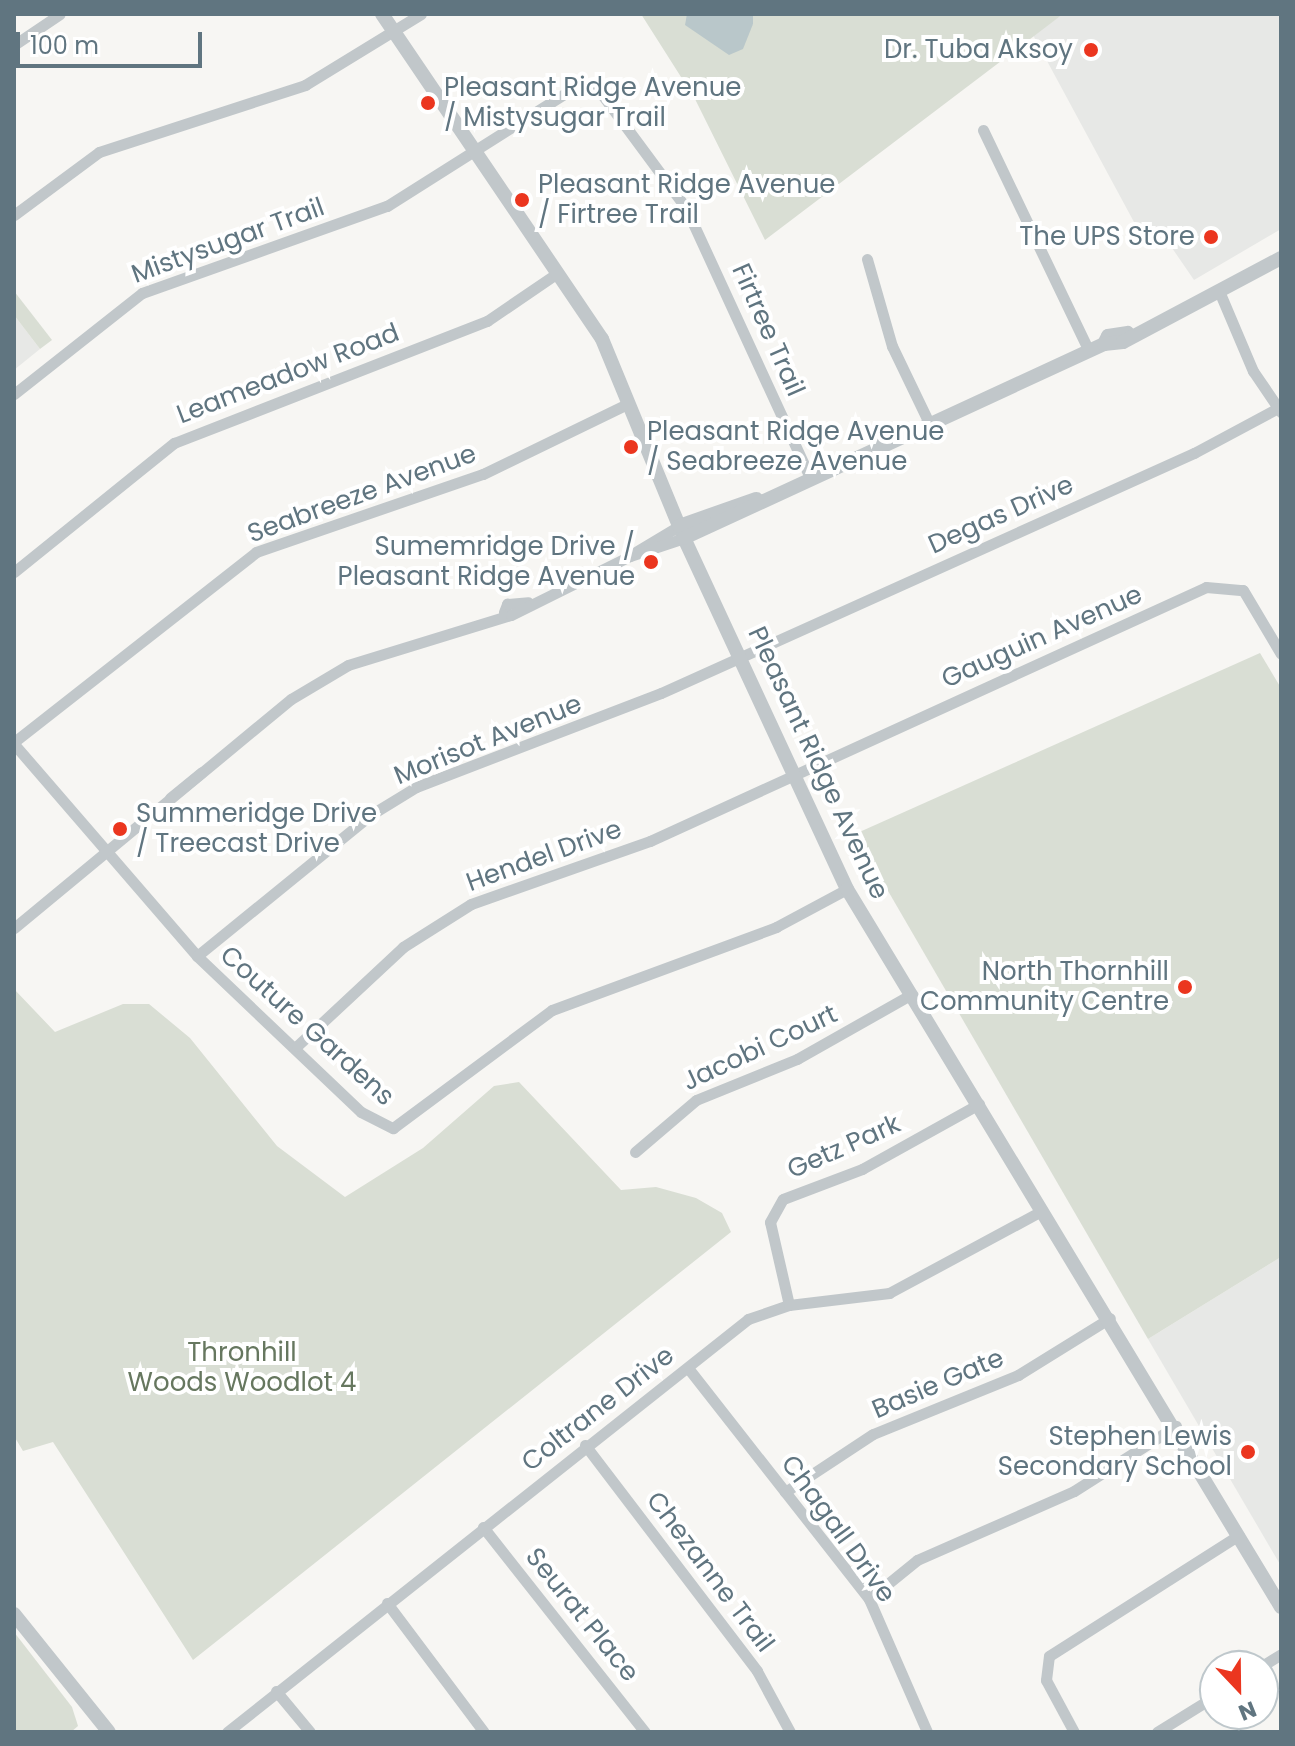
<!DOCTYPE html>
<style>
body{margin:0}
#map{position:relative;width:1295px;height:1746px;overflow:hidden;background:#f7f6f3;font-family:Poppins,sans-serif}
div>[style]{position:absolute}
[style*='--x']{left:calc(var(--x)*1px);top:calc(var(--y)*1px);width:calc(var(--w)*1px);rotate:calc(var(--a)*1deg)}
.built>*{inset:0;background:#e7e8e6}
.green>*{inset:0;background:#d9ded4}
.water>*{inset:0;background:#b9c7ca}
.minor>*{height:11px;margin:-5.5px;padding:0 5.5px;transform-origin:5.5px;border-radius:5.5px;background:#c1c7ca}
.tertiary>*{height:14px;margin:-7px;padding:0 7px;transform-origin:7px;border-radius:7px;background:#c1c7ca}
.dots>*{width:22px;height:22px;translate:-50% -50%;box-sizing:border-box;border:4px solid #fff;border-radius:50%}
span{translate:-50% -50%;white-space:nowrap;text-align:center;line-height:1.15;-webkit-text-stroke:8px #fff;paint-order:stroke}
.poi-label{font-size:26px;color:#607580}
.right{translate:-100% -50%;text-align:right}
.left{translate:0 -50%;text-align:left}
.street-label{font-size:26px;color:#607580}
.park-label{font-size:26px;color:#66775f}
.frame{position:absolute;inset:0;border:16px solid #607580;pointer-events:none}
.north{position:absolute;left:1199px;top:1650px;width:80px;height:80px;box-sizing:border-box;background:#fff;border:2px solid #bfc8cc;border-radius:50%;rotate:158deg;font-size:22px;font-weight:700;line-height:32px;text-align:center;color:#607580}
.north::after{content:'';display:block;margin:auto;width:28px;height:36px;background:#eb361f;clip-path:polygon(50% 0,100% 100%,50% 72%,0 100%)}
.scale{position:absolute;left:16px;top:32px;width:186px;height:36px;box-sizing:border-box;border:4px solid #607580;border-top:0;padding-left:10px;font-size:24px;line-height:28px;white-space:nowrap;color:#607580;-webkit-text-stroke:6px #fff;paint-order:stroke}
</style>
<div id="map">
<div class="built">
<i style="clip-path:polygon(1063px 14px,1281px 14px,1281px 229px,1194px 280px,1159px 229px,1141px 235px,1033px 35px)"></i>
<i style="clip-path:polygon(14px 315px,40px 349px,14px 370px)"></i>
<i style="clip-path:polygon(1281px 1257px,1281px 1566px,1148px 1339px)"></i>
</div>
<div class="green">
<i style="clip-path:polygon(641px 14px,687px 14px,726px 48px,753px 24px,753px 14px,1063px 14px,765px 240px,695px 99px)"></i>
<i style="clip-path:polygon(14px 291px,52px 340px,40px 349px,14px 315px)"></i>
<i style="clip-path:polygon(1260px 653px,1281px 688px,1281px 1257px,1148px 1339px,855px 834px)"></i>
<i style="clip-path:polygon(14px 989px,55px 1032px,123px 1004px,149px 1004px,190px 1038px,277px 1146px,345px 1197px,423px 1148px,494px 1086px,519px 1082px,621px 1190px,656px 1187px,696px 1198px,722px 1213px,731px 1232px,193px 1660px,53px 1442px,23px 1451px,14px 1436px)"></i>
<i style="clip-path:polygon(14px 1632px,72px 1707px,78px 1726px,71px 1732px,14px 1732px)"></i>
</div>
<div class="water">
<i style="clip-path:polygon(687px 14px,753px 14px,753px 24px,743px 49px,729px 55px,685px 25px)"></i>
</div>
<div class="minor">
<i style="--x:14;--y:45;--w:55;--a:-34"></i>
<i style="--x:983;--y:130;--w:245;--a:64.4"></i>
<i style="--x:14;--y:215;--w:106;--a:-36.5"></i>
<i style="--x:99;--y:152;--w:217;--a:-18"></i>
<i style="--x:305;--y:85;--w:136;--a:-31.5"></i>
<i style="--x:867;--y:259;--w:91;--a:74"></i>
<i style="--x:892;--y:346;--w:85;--a:64.3"></i>
<i style="--x:1219;--y:291;--w:87;--a:67"></i>
<i style="--x:1253;--y:371;--w:50;--a:55.7"></i>
<i style="--x:14;--y:394;--w:163;--a:-38.3"></i>
<i style="--x:142;--y:293;--w:260;--a:-19.6"></i>
<i style="--x:387;--y:206;--w:215;--a:-32.3"></i>
<i style="--x:569;--y:91;--w:27;--a:-13"></i>
<i style="--x:595;--y:85;--w:153;--a:53.5"></i>
<i style="--x:686;--y:208;--w:296;--a:65.3"></i>
<i style="--x:634;--y:553;--w:52;--a:-31"></i>
<i style="--x:14;--y:572;--w:206;--a:-38.9"></i>
<i style="--x:174;--y:443;--w:336;--a:-21.3"></i>
<i style="--x:487;--y:321;--w:83;--a:-34.3"></i>
<i style="--x:504;--y:612;--w:9;--a:-69"></i>
<i style="--x:507;--y:604;--w:21;--a:-5"></i>
<i style="--x:14;--y:742;--w:308;--a:-38.1"></i>
<i style="--x:256;--y:552;--w:240;--a:-19"></i>
<i style="--x:483;--y:474;--w:162;--a:-25.9"></i>
<i style="--x:14;--y:744;--w:280;--a:49.2"></i>
<i style="--x:197;--y:956;--w:226;--a:43.6"></i>
<i style="--x:361;--y:1112;--w:36;--a:27"></i>
<i style="--x:393;--y:1128;--w:198;--a:-36.6"></i>
<i style="--x:552;--y:1010;--w:239;--a:-20.3"></i>
<i style="--x:776;--y:927;--w:81;--a:-28.2"></i>
<i style="--x:170;--y:798;--w:41;--a:-39.1"></i>
<i style="--x:14;--y:928;--w:359;--a:-39.6"></i>
<i style="--x:291;--y:699;--w:66;--a:-30.8"></i>
<i style="--x:348;--y:665;--w:170;--a:-17.1"></i>
<i style="--x:511;--y:615;--w:133;--a:-26.4"></i>
<i style="--x:630;--y:556;--w:57;--a:-18.4"></i>
<i style="--x:197;--y:956;--w:225;--a:-39.1"></i>
<i style="--x:372;--y:814;--w:52;--a:-31.5"></i>
<i style="--x:416;--y:787;--w:262;--a:-21"></i>
<i style="--x:661;--y:693;--w:585;--a:-24.24"></i>
<i style="--x:1194;--y:453;--w:95;--a:-28.2"></i>
<i style="--x:297;--y:1046;--w:145;--a:-43"></i>
<i style="--x:403;--y:947;--w:80;--a:-32.3"></i>
<i style="--x:471;--y:904;--w:190;--a:-19.4"></i>
<i style="--x:650;--y:841;--w:611;--a:-24.55"></i>
<i style="--x:1206;--y:587;--w:37;--a:5"></i>
<i style="--x:1243;--y:590;--w:74;--a:59.3"></i>
<i style="--x:635;--y:1152;--w:80;--a:-40.4"></i>
<i style="--x:696;--y:1100;--w:109;--a:-22.1"></i>
<i style="--x:797;--y:1059;--w:132;--a:-29.5"></i>
<i style="--x:789;--y:1305;--w:85;--a:-102.9"></i>
<i style="--x:770;--y:1222;--w:26;--a:-61"></i>
<i style="--x:783;--y:1199;--w:85;--a:-20.8"></i>
<i style="--x:862;--y:1169;--w:134;--a:-29.1"></i>
<i style="--x:688;--y:1368;--w:293;--a:51.9"></i>
<i style="--x:869;--y:1599;--w:145;--a:66.4"></i>
<i style="--x:585;--y:1445;--w:284;--a:52.7"></i>
<i style="--x:757;--y:1671;--w:69;--a:61.6"></i>
<i style="--x:785;--y:1492;--w:105;--a:-33.4"></i>
<i style="--x:873;--y:1434;--w:157;--a:-22.1"></i>
<i style="--x:1018;--y:1375;--w:108;--a:-31.8"></i>
<i style="--x:483;--y:1527;--w:261;--a:51.7"></i>
<i style="--x:869;--y:1599;--w:62;--a:-39.1"></i>
<i style="--x:917;--y:1560;--w:171;--a:-23.7"></i>
<i style="--x:1074;--y:1491;--w:121;--a:-32.5"></i>
<i style="--x:387;--y:1603;--w:161;--a:53.1"></i>
<i style="--x:1262;--y:1666;--w:22;--a:-32"></i>
<i style="--x:276;--y:1691;--w:53;--a:50.3"></i>
<i style="--x:227;--y:1732;--w:665;--a:-38.4"></i>
<i style="--x:748;--y:1319;--w:43;--a:-18.9"></i>
<i style="--x:789;--y:1305;--w:101;--a:-6.8"></i>
<i style="--x:889;--y:1293;--w:173;--a:-28.3"></i>
<i style="--x:1074;--y:1732;--w:59;--a:-118.3"></i>
<i style="--x:1046;--y:1680;--w:24;--a:-83"></i>
<i style="--x:1049;--y:1656;--w:225;--a:-32.5"></i>
<i style="--x:1157;--y:1732;--w:68;--a:-31.8"></i>
</div>
<div class="tertiary">
<i style="--x:382;--y:14;--w:392;--a:55.9"></i>
<i style="--x:602;--y:339;--w:215;--a:67.6"></i>
<i style="--x:684;--y:538;--w:387;--a:65.1"></i>
<i style="--x:847;--y:889;--w:839;--a:58.85"></i>
<i style="--x:1104;--y:344;--w:9;--a:-63"></i>
<i style="--x:1108;--y:336;--w:20;--a:-9"></i>
<i style="--x:878;--y:446;--w:10;--a:-66"></i>
<i style="--x:882;--y:437;--w:20;--a:-6"></i>
<i style="--x:679;--y:526;--w:82;--a:-19.3"></i>
<i style="--x:684;--y:538;--w:463;--a:-24.8"></i>
<i style="--x:1104;--y:344;--w:19;--a:-6"></i>
<i style="--x:1123;--y:342;--w:179;--a:-28"></i>
<i style="--x:14;--y:1614;--w:151;--a:51.2"></i>
</div>
<div class="dots">
<i style="left:1091px;top:50px;background:#eb361f"></i>
<i style="left:428px;top:103px;background:#eb361f"></i>
<i style="left:522px;top:200px;background:#eb361f"></i>
<i style="left:1211px;top:237px;background:#eb361f"></i>
<i style="left:631px;top:447px;background:#eb361f"></i>
<i style="left:651px;top:562px;background:#eb361f"></i>
<i style="left:120px;top:829px;background:#eb361f"></i>
<i style="left:1185px;top:987px;background:#eb361f"></i>
<i style="left:1248px;top:1452px;background:#eb361f"></i>
</div>
<div class="poi-label">
<span class="right" style="left:1073px;top:50px">Dr. Tuba Aksoy</span>
<span class="left" style="left:444px;top:103px">Pleasant Ridge Avenue<br>/ Mistysugar Trail</span>
<span class="left" style="left:538px;top:200px">Pleasant Ridge Avenue<br>/ Firtree Trail</span>
<span class="right" style="left:1195px;top:237px">The UPS Store</span>
<span class="left" style="left:647px;top:447px">Pleasant Ridge Avenue<br>/ Seabreeze Avenue</span>
<span class="right" style="left:635px;top:562px">Sumemridge Drive /<br>Pleasant Ridge Avenue</span>
<span class="left" style="left:136px;top:829px">Summeridge Drive<br>/ Treecast Drive</span>
<span class="right" style="left:1169px;top:987px">North Thornhill<br>Community Centre</span>
<span class="right" style="left:1232px;top:1452px">Stephen Lewis<br>Secondary School</span>
</div>
<div class="street-label">
<span style="left:228px;top:241px;rotate:-20deg">Mistysugar Trail</span>
<span style="left:768px;top:330px;rotate:66deg">Firtree Trail</span>
<span style="left:288px;top:374px;rotate:-21deg">Leameadow Road</span>
<span style="left:362px;top:494px;rotate:-20deg">Seabreeze Avenue</span>
<span style="left:1001px;top:515px;rotate:-24deg">Degas Drive</span>
<span style="left:1042px;top:637px;rotate:-24deg">Gauguin Avenue</span>
<span style="left:488px;top:740px;rotate:-22deg">Morisot Avenue</span>
<span style="left:818px;top:763px;rotate:65deg">Pleasant Ridge Avenue</span>
<span style="left:544px;top:856px;rotate:-20deg">Hendel Drive</span>
<span style="left:307px;top:1026px;rotate:42deg">Couture Gardens</span>
<span style="left:760px;top:1048px;rotate:-25deg">Jacobi Court</span>
<span style="left:844px;top:1147px;rotate:-24deg">Getz Park</span>
<span style="left:938px;top:1384px;rotate:-23deg">Basie Gate</span>
<span style="left:598px;top:1409px;rotate:-38deg">Coltrane Drive</span>
<span style="left:838px;top:1529px;rotate:54deg">Chagall Drive</span>
<span style="left:710px;top:1572px;rotate:53deg">Chezanne Trail</span>
<span style="left:582px;top:1615px;rotate:51deg">Seurat Place</span>
</div>
<div class="park-label">
<span style="left:242px;top:1368px">Thronhill<br>Woods Woodlot 4</span>
</div>
<div class="frame"></div>
<div class="north">N</div>
<div class="scale">100 m</div>
</div>
